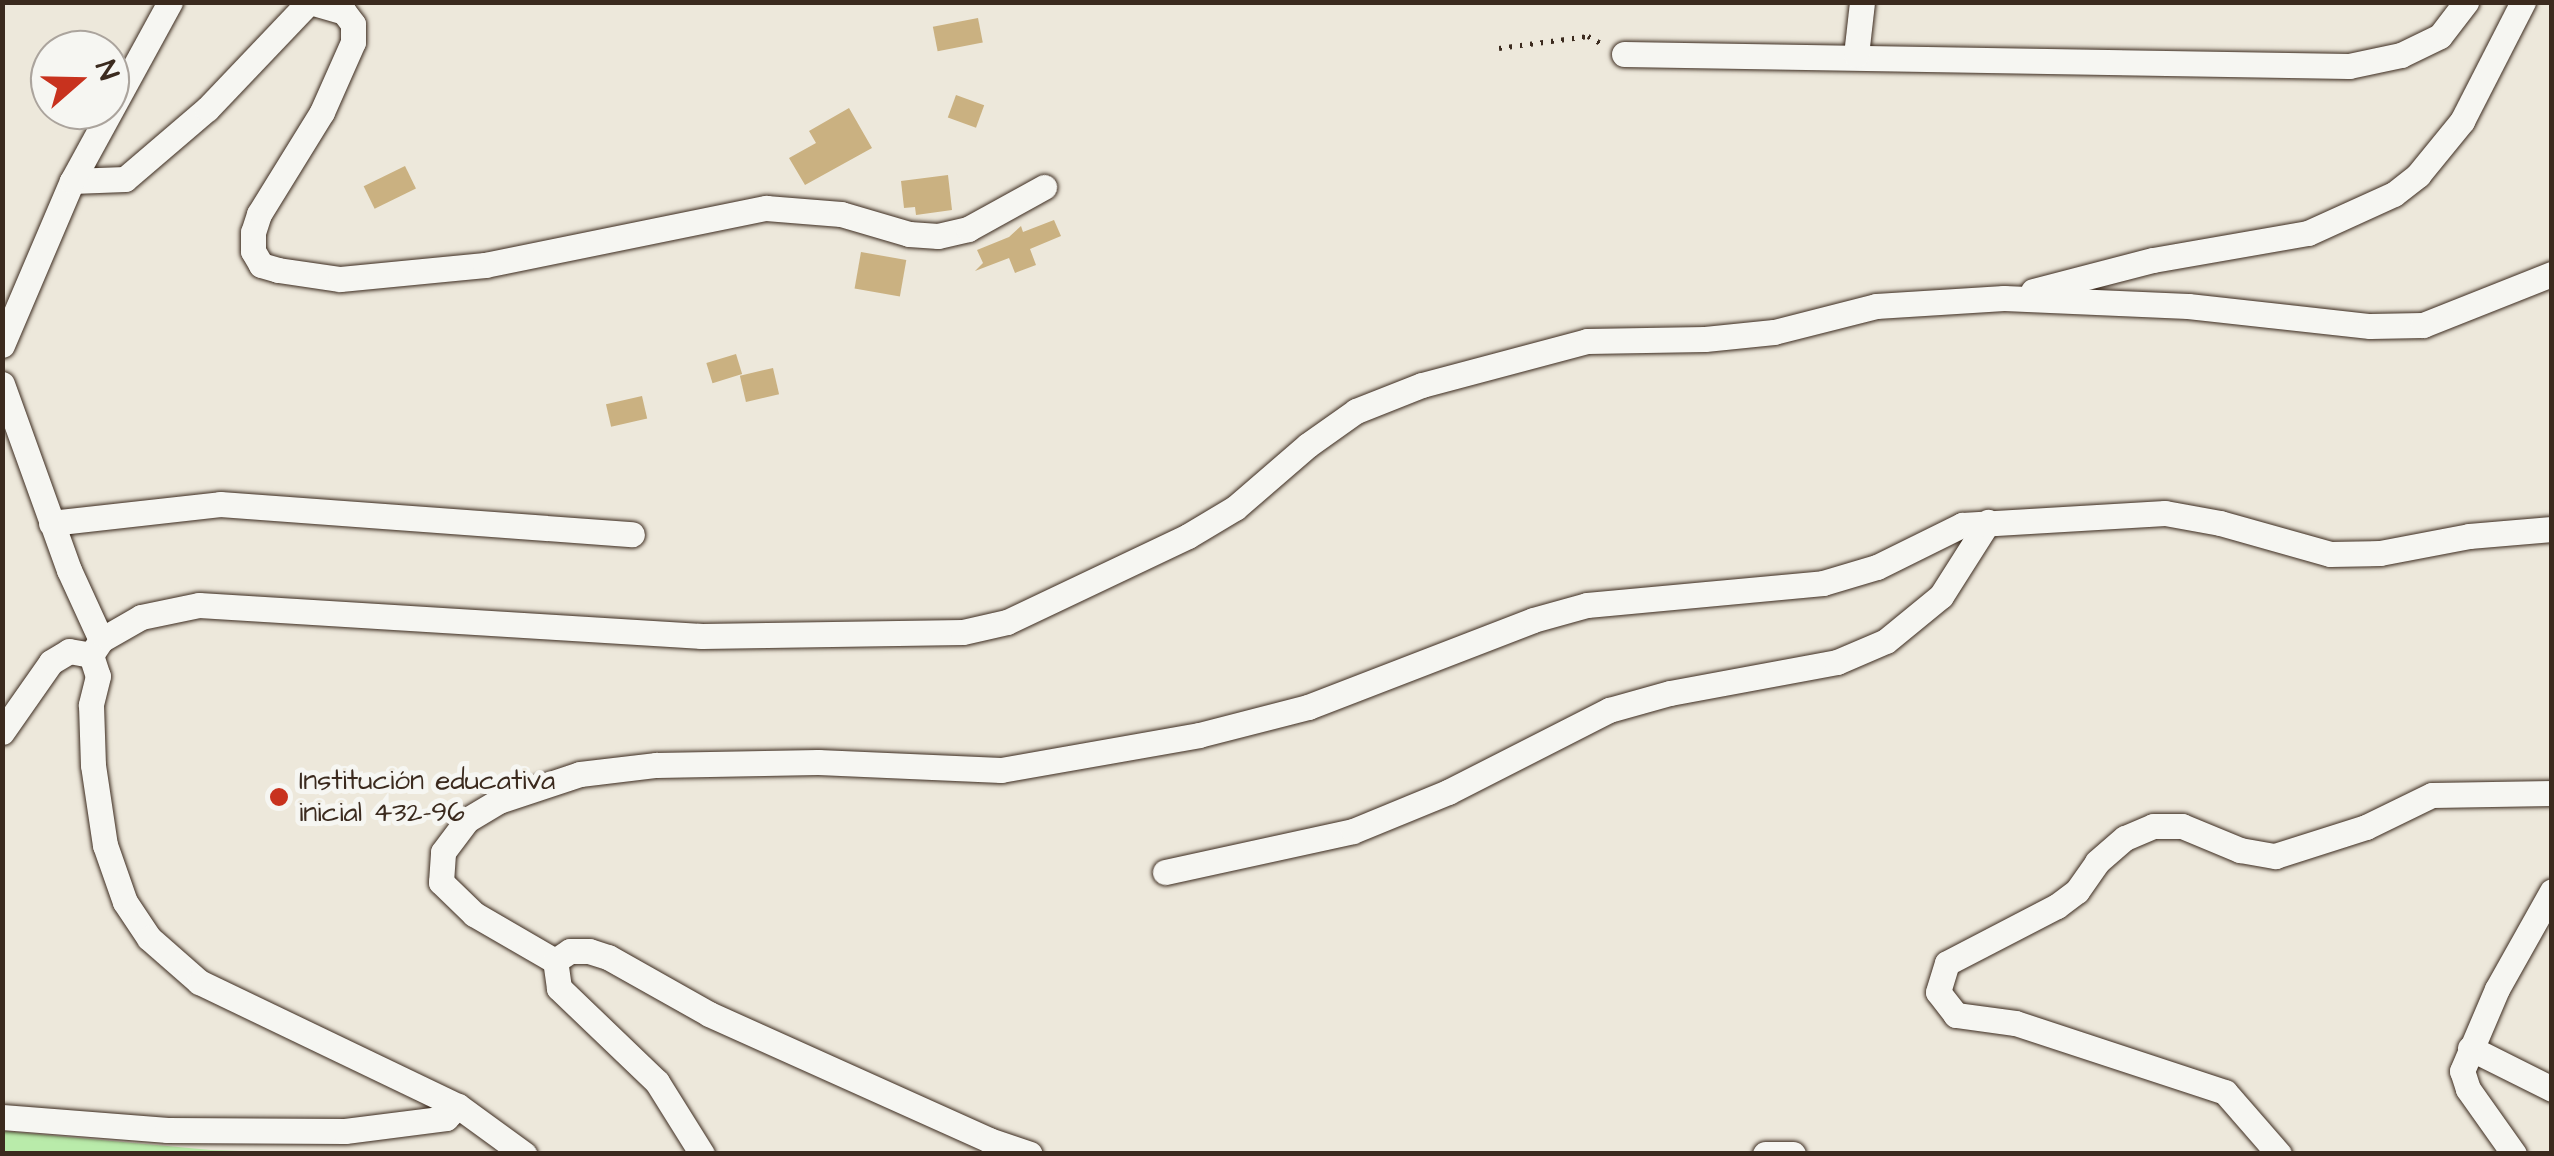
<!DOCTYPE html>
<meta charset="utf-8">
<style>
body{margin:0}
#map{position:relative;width:2554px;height:1156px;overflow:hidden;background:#ede8db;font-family:"Architects Daughter",sans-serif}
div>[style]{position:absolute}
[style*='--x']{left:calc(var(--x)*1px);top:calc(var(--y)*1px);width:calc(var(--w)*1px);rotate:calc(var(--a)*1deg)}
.green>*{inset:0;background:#b9ebaa}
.building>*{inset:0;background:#cab181;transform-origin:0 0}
.path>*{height:5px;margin-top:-2.5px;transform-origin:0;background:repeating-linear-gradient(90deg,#3b2a1e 0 2.5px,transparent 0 10.5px)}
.roads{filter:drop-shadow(0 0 2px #3b2a1e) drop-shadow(0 0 2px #3b2a1e)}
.minor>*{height:25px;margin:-12.5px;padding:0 12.5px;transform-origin:12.5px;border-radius:12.5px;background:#f6f6f2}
.dots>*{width:28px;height:28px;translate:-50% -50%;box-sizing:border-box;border:5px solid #f6f6f2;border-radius:50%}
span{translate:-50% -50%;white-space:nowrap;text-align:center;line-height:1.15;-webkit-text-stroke:10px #f6f6f2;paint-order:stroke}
.poi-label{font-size:28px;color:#3b2a1e}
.left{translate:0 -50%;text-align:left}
.frame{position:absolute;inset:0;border:5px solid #3b2a1e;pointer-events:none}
.north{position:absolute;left:30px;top:30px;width:100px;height:100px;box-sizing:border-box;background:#f6f6f2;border:2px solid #aba49d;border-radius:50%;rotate:70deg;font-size:28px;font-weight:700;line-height:40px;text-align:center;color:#3b2a1e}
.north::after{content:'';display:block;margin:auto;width:35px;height:45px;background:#c8321e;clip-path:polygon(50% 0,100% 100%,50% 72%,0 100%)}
</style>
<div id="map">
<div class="green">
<i style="clip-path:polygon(3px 1131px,211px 1150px,301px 1153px,3px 1153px)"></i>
</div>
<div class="building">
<i style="left:978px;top:18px;width:25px;height:46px;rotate:79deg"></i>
<i style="left:956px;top:95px;width:30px;height:24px;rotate:20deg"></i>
<i style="clip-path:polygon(849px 108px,872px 148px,805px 185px,789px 158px,816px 143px,809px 131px)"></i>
<i style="left:405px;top:166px;width:25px;height:46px;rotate:64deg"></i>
<i style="clip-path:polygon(948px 175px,952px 210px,916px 215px,915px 207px,904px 208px,901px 181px)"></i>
<i style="clip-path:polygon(1054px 220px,1061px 236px,1030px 249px,1036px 265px,1015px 273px,1009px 258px,975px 271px,983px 263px,977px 250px,1009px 237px,1021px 226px,1023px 232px)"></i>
<i style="left:861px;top:252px;width:46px;height:37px;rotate:10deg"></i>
<i style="left:736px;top:354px;width:21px;height:31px;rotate:73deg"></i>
<i style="left:773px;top:368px;width:27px;height:34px;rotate:77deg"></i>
<i style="left:642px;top:396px;width:23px;height:37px;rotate:77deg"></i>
</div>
<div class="path">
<i style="--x:1499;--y:48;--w:90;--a:-7.7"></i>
<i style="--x:1588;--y:36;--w:18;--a:29"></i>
</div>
<div class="roads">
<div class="minor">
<i style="--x:310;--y:2;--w:35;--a:16"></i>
<i style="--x:344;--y:12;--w:15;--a:53"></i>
<i style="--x:353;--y:24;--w:18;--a:90"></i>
<i style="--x:353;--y:42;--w:77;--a:113.9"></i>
<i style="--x:322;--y:112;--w:120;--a:121.7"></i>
<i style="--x:259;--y:214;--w:19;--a:108"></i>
<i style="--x:253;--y:232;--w:19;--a:90"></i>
<i style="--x:253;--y:251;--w:16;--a:60"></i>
<i style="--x:261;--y:265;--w:18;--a:16"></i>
<i style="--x:278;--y:270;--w:63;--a:8.3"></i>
<i style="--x:340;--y:279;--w:146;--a:-5.5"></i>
<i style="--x:485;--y:265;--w:287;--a:-11.5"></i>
<i style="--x:766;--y:208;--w:75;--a:4.6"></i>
<i style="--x:841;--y:214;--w:71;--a:16.4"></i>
<i style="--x:909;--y:234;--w:29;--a:4"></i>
<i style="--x:938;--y:236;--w:31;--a:-13"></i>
<i style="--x:968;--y:229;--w:87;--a:-28.9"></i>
<i style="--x:1624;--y:54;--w:725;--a:0.95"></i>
<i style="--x:2349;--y:66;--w:53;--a:-11.9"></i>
<i style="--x:2401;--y:55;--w:43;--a:-26"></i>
<i style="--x:2440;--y:36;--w:43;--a:-52.6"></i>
<i style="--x:1856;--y:55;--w:53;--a:-83.5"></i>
<i style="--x:72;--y:181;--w:53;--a:-2.2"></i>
<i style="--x:125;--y:179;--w:108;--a:-40.5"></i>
<i style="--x:207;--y:109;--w:148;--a:-46.4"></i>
<i style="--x:2033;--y:291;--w:124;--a:-14.5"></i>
<i style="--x:2153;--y:260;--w:157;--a:-9.9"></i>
<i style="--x:2308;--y:233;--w:94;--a:-24.4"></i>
<i style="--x:2394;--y:194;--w:31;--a:-38"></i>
<i style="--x:2418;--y:175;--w:70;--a:-50.8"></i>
<i style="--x:2462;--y:121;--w:134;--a:-62.9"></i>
<i style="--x:2;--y:345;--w:178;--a:-66.9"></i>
<i style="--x:72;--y:181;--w:204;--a:-61.3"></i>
<i style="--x:2;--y:384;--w:198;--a:70.2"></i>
<i style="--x:69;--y:570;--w:77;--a:65.4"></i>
<i style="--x:51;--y:523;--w:170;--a:-6.4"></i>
<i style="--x:220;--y:504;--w:413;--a:4.2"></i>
<i style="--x:91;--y:655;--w:18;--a:-56"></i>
<i style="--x:101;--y:640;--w:46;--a:-29.9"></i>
<i style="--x:141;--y:617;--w:59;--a:-11.7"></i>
<i style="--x:199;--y:605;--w:504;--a:3.53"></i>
<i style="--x:702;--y:636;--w:261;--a:-0.9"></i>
<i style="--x:963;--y:632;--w:45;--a:-12.8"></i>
<i style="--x:1007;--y:622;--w:200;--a:-25.4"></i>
<i style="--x:1188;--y:536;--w:55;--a:-30.8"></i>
<i style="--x:1235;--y:508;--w:96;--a:-40.8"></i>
<i style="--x:1308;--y:445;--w:59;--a:-35.3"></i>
<i style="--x:1356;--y:411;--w:71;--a:-21.5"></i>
<i style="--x:1422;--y:385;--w:171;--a:-14.9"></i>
<i style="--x:1587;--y:341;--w:118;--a:-1"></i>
<i style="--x:1705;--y:339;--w:69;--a:-5.8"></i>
<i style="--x:1774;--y:332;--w:105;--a:-14.3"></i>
<i style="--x:1876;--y:306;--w:128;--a:-3.6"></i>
<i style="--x:2004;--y:298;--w:184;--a:2.5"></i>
<i style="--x:2188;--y:306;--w:183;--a:6.3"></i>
<i style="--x:2370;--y:326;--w:53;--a:-1.1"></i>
<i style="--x:2423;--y:325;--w:139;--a:-21.6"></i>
<i style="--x:2;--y:732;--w:85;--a:-55"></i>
<i style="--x:51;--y:662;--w:21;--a:-31"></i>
<i style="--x:69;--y:651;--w:22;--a:10"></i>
<i style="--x:91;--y:655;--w:22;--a:72"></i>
<i style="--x:98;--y:676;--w:30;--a:104"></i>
<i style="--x:91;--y:705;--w:60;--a:88.1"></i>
<i style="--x:93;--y:765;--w:81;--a:81.5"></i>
<i style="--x:105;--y:845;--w:60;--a:70.7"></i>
<i style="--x:125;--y:902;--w:43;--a:56.3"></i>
<i style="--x:149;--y:938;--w:67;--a:41.3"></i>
<i style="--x:199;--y:982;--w:287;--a:25.6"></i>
<i style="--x:458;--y:1106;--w:82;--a:36"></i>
<i style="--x:1165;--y:872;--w:192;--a:-12.3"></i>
<i style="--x:1353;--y:831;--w:103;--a:-22.3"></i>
<i style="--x:1448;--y:792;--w:181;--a:-27"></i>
<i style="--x:1609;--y:710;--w:63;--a:-15.6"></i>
<i style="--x:1670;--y:693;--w:170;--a:-10.5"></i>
<i style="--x:1837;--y:662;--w:53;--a:-23.2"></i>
<i style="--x:1886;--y:641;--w:71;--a:-39.3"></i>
<i style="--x:1941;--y:596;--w:88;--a:-57.6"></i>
<i style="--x:555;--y:961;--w:94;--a:-149.9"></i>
<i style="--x:474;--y:914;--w:46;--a:-135.9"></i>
<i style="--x:441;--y:882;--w:30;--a:-86"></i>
<i style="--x:443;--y:852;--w:40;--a:-53"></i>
<i style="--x:467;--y:820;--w:37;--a:-31"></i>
<i style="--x:499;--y:801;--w:85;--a:-18.4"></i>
<i style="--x:580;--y:774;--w:77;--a:-6.8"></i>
<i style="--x:656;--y:765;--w:162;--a:-1.1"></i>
<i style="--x:818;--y:762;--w:183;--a:2.5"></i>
<i style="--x:1001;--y:770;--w:201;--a:-10"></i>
<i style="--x:1199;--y:735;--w:113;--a:-14.4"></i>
<i style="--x:1308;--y:707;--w:241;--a:-21.1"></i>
<i style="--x:1533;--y:620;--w:56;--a:-15.5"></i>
<i style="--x:1587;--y:605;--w:237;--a:-5.3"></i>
<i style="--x:1823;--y:583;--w:56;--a:-16.5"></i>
<i style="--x:1877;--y:567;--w:95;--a:-26.3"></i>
<i style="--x:1962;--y:525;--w:203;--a:-3.4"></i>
<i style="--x:2165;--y:513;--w:56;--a:10.3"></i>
<i style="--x:2220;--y:523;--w:114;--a:15.7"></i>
<i style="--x:2330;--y:554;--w:50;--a:-1.1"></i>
<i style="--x:2380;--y:553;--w:91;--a:-10.8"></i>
<i style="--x:2469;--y:536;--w:83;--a:-4.8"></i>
<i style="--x:2470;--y:1048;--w:92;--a:26.6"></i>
<i style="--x:2;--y:1117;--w:166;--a:4.5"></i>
<i style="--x:167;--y:1130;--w:178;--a:0.3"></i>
<i style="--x:345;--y:1131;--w:102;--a:-7.3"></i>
<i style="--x:446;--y:1118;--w:17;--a:-45"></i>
<i style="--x:702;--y:1154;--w:85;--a:-122"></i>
<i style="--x:657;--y:1082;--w:136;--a:-136.2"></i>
<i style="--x:559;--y:988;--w:27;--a:-98"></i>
<i style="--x:555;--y:961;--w:18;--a:-34"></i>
<i style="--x:570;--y:951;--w:19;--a:0"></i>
<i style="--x:589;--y:951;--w:20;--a:18"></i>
<i style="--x:608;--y:957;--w:116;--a:29.4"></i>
<i style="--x:709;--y:1014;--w:307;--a:24.2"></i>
<i style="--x:989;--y:1140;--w:43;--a:18.9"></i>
<i style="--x:1765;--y:1154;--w:28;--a:0"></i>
<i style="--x:2279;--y:1154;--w:82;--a:-131.1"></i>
<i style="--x:2225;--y:1092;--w:221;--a:-161.8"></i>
<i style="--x:2015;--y:1023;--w:60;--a:-172.3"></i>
<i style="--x:1956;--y:1015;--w:29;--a:-128"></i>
<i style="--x:1938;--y:992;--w:30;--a:-73"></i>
<i style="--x:1947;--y:963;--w:124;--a:-27.4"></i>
<i style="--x:2057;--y:906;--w:25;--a:-37"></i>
<i style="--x:2077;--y:891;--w:35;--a:-55"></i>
<i style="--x:2097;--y:862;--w:37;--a:-41"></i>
<i style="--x:2125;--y:838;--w:30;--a:-23"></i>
<i style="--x:2153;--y:826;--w:29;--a:0"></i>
<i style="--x:2182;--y:826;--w:63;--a:22.5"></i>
<i style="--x:2240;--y:850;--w:36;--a:10"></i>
<i style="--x:2275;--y:856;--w:96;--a:-17.7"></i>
<i style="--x:2366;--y:827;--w:73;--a:-25.9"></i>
<i style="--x:2432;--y:795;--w:120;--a:-1"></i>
<i style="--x:2514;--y:1154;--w:80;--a:-125.3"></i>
<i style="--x:2468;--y:1089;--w:19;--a:-108"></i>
<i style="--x:2462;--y:1071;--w:89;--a:-66.9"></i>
<i style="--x:2497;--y:989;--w:112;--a:-60.7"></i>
</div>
</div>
<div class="dots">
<i style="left:279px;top:797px;background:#c8321e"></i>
</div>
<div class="poi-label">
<span class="left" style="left:299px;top:797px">Institución educativa<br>inicial 432-96</span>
</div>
<div class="frame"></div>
<div class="north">N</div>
</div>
